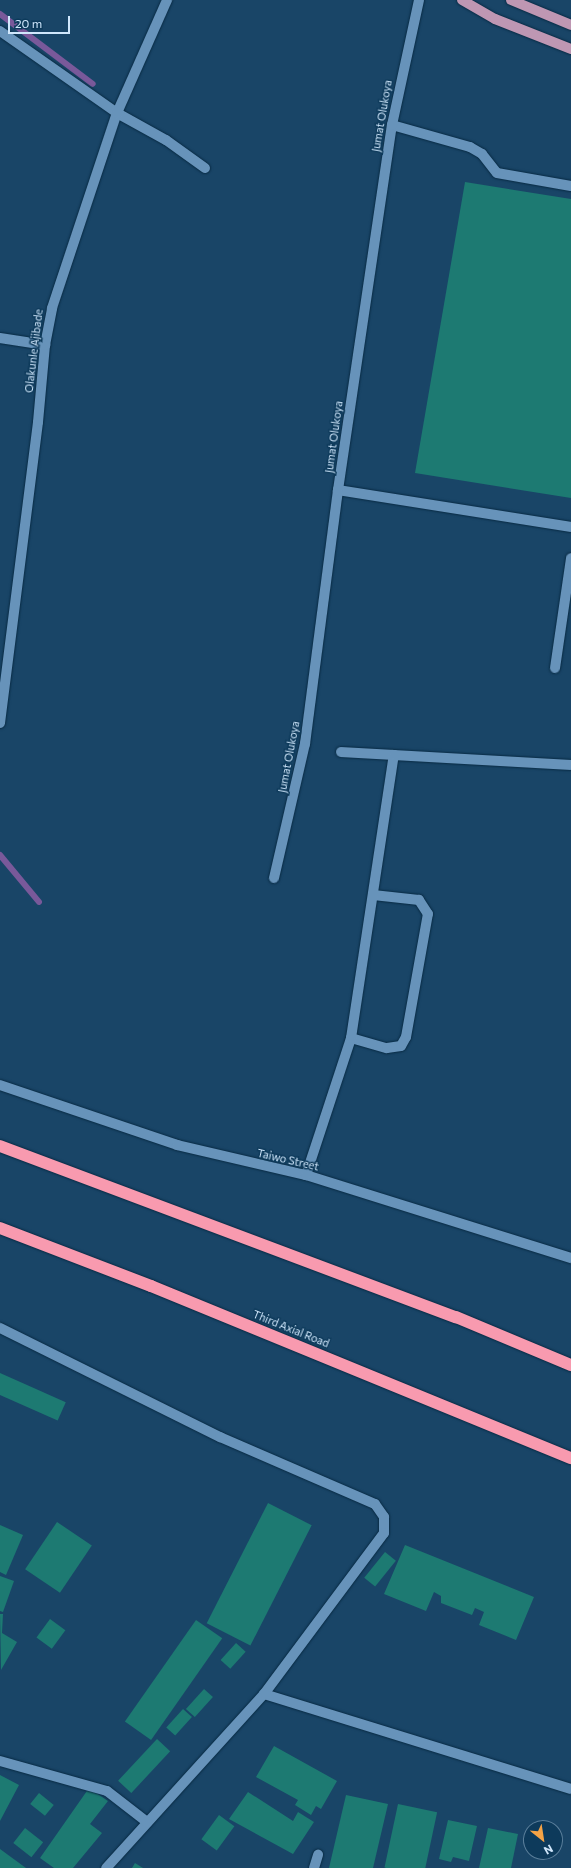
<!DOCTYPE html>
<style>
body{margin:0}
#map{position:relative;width:571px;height:1868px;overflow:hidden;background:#194567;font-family:Commissioner,sans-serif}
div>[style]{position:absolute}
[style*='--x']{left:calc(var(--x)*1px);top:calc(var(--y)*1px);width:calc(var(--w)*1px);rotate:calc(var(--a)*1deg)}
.stream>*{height:6px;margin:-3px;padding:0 3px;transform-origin:3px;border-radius:3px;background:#79599a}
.building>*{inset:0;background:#1d7a72;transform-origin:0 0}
.roads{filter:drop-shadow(0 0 1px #082a43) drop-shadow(0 0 1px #082a43)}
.minor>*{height:10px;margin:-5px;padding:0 5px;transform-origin:5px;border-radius:5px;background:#6793ba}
.major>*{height:10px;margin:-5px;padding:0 5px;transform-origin:5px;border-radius:5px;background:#be97b3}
.highway>*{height:12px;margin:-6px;padding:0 6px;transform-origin:6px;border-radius:6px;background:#f89aaf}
span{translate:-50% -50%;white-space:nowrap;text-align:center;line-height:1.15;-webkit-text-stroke:3px #0d3a5b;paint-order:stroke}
.street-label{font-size:11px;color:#d0e7fc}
.north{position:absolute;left:523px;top:1820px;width:40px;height:40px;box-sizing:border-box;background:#0d3a5b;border:1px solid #5b7f9b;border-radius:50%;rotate:150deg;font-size:11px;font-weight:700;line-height:16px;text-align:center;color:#d0e7fc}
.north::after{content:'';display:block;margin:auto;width:14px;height:18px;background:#f5a346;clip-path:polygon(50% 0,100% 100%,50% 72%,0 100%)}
.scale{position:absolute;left:8px;top:16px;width:62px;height:18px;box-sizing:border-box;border:2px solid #d0e7fc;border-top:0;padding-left:5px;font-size:12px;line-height:14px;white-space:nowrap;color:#d0e7fc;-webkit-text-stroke:3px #0d3a5b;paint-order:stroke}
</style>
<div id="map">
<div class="stream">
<i style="--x:0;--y:14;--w:116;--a:37"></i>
<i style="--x:0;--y:855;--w:61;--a:50.3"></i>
</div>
<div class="building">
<i style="clip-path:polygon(465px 182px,571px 199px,571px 498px,415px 473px)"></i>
<i style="left:0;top:1373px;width:72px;height:20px;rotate:24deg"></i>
<i style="left:268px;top:1503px;width:49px;height:135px;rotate:27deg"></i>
<i style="left:57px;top:1522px;width:42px;height:57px;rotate:34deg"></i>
<i style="clip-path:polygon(0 1525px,23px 1535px,6px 1575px,0 1572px)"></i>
<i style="clip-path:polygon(405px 1545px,534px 1597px,516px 1640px,479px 1625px,484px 1612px,475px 1608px,472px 1615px,441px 1603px,441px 1596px,434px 1592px,426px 1611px,384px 1594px)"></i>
<i style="left:385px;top:1552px;width:14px;height:33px;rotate:39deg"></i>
<i style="clip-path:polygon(0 1576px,14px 1581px,3px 1612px,0 1611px)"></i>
<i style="clip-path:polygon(0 1614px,3px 1614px,2px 1633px,17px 1642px,1px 1670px)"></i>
<i style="left:50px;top:1619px;width:19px;height:23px;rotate:36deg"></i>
<i style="left:196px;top:1620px;width:32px;height:124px;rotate:35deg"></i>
<i style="left:236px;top:1643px;width:13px;height:23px;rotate:42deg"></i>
<i style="left:204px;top:1689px;width:12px;height:27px;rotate:42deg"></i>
<i style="left:183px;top:1709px;width:12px;height:25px;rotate:42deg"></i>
<i style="left:157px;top:1739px;width:18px;height:57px;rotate:43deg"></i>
<i style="clip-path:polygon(274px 1746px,337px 1781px,321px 1809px,316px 1806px,311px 1815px,295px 1805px,298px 1800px,256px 1777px)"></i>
<i style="clip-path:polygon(0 1775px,19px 1785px,0 1821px)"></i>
<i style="clip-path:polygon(89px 1788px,108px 1801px,90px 1824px,102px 1833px,73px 1868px,54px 1868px,40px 1858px)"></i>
<i style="clip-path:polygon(248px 1792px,293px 1821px,298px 1812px,314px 1822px,293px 1854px,229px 1819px)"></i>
<i style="left:39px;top:1793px;width:19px;height:14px;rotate:39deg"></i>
<i style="clip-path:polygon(346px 1795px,388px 1804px,373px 1868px,329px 1868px)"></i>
<i style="left:398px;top:1804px;width:40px;height:65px;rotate:12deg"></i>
<i style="left:219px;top:1815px;width:19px;height:30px;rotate:36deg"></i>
<i style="clip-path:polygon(448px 1820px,477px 1826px,469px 1861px,453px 1857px,451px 1862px,439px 1859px)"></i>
<i style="left:25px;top:1828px;width:23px;height:19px;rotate:38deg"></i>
<i style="clip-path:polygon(488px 1828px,518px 1834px,511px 1868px,479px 1868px)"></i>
<i style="clip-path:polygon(0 1849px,26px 1868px,0 1868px)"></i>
<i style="clip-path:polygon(135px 1863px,143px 1868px,132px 1868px)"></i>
</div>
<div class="roads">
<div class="minor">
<i style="--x:0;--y:31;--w:143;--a:35"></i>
<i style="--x:117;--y:113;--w:56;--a:28.9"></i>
<i style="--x:166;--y:140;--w:48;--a:35.7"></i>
<i style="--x:392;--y:125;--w:81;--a:15.8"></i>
<i style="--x:470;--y:147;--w:14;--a:30"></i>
<i style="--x:482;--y:154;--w:24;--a:52"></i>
<i style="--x:497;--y:173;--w:75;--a:10"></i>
<i style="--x:0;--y:338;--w:46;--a:8.8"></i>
<i style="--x:338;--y:490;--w:236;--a:9"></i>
<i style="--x:555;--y:668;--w:111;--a:-81.7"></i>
<i style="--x:0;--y:723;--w:303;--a:-82.8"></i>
<i style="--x:38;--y:422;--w:77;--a:-84.8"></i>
<i style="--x:45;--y:345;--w:38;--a:-79"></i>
<i style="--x:52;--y:308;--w:206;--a:-71.6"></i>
<i style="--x:117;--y:113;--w:124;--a:-66.1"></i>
<i style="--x:341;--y:752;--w:53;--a:3.2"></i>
<i style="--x:274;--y:878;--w:138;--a:-77"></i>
<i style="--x:305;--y:744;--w:256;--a:-82.6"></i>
<i style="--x:338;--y:490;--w:369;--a:-81.6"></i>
<i style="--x:392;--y:125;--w:128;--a:-77.8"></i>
<i style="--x:351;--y:1038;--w:37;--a:16"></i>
<i style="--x:387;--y:1048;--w:14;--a:-8"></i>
<i style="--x:401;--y:1046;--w:10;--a:-61"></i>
<i style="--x:406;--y:1037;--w:125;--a:-79.9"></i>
<i style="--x:428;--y:914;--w:17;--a:-123"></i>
<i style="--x:419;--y:900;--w:46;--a:-173.8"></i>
<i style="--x:0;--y:1085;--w:187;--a:18.7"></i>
<i style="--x:177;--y:1145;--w:132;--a:13.1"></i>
<i style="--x:306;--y:1175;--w:278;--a:17.4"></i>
<i style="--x:306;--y:1175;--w:144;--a:-71.8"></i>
<i style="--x:351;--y:1038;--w:286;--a:-81.4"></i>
<i style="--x:394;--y:755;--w:177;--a:3.2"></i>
<i style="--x:0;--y:1328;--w:246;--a:26.4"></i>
<i style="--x:220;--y:1437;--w:169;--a:23.4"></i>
<i style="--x:375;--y:1504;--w:16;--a:55"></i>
<i style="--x:384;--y:1517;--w:16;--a:90"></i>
<i style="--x:384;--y:1533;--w:201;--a:126.7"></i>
<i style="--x:264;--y:1694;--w:235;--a:132.2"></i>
<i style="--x:264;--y:1694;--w:321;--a:17.2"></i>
<i style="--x:0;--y:1761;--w:111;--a:15.7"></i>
<i style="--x:107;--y:1791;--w:51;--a:37.8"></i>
<i style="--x:314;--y:1868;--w:14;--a:-73"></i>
</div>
<div class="major">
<i style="--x:462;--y:0;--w:38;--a:30"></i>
<i style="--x:495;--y:19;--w:82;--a:21.5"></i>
<i style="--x:511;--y:0;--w:65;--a:22.6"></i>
</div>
<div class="highway">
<i style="--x:0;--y:1146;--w:487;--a:20.6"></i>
<i style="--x:456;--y:1317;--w:125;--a:22.7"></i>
<i style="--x:0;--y:1228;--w:162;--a:21"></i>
<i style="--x:151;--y:1286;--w:454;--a:22.3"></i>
</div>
</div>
<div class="street-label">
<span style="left:382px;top:116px;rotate:-80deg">Jumat Olukoya</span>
<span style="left:34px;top:351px;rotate:-83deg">Olakunle Ajibade</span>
<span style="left:334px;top:437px;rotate:-82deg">Jumat Olukoya</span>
<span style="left:289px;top:757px;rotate:-79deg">Jumat Olukoya</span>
<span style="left:288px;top:1160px;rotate:13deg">Taiwo Street</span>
<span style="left:291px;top:1329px;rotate:22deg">Third Axial Road</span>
</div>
<div class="north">N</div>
<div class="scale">20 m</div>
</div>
